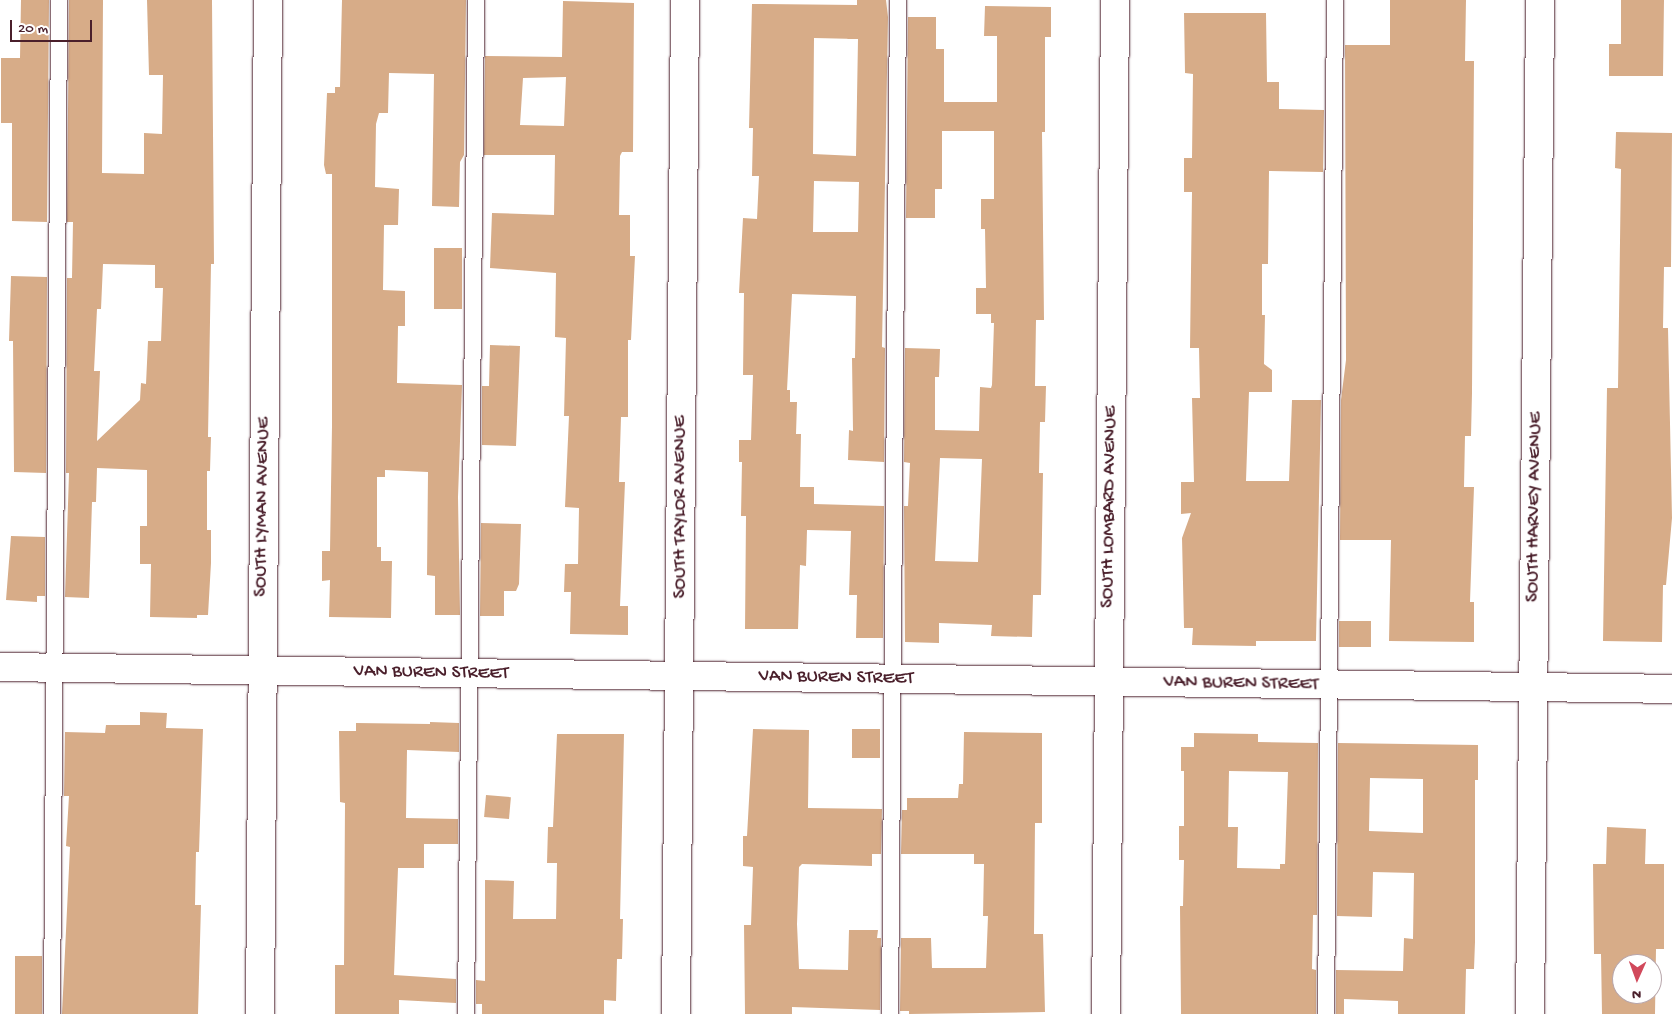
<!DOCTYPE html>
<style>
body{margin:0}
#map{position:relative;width:1672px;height:1014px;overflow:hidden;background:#fff;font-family:"Gochi Hand",sans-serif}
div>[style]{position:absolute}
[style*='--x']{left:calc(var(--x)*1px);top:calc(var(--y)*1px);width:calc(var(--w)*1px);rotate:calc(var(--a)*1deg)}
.building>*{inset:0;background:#d7ac88;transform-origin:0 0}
.roads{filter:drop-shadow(0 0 1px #4a1f2b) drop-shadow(0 0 1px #4a1f2b)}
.service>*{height:16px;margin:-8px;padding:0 8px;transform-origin:8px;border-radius:8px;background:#fff}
.minor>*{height:28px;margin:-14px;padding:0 14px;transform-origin:14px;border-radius:14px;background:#fff}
span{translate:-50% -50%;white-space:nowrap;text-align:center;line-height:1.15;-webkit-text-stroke:4px #fff;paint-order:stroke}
.street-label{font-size:19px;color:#4a1f2b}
.north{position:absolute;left:1612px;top:954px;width:50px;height:50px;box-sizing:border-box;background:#fff;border:1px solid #b7a5aa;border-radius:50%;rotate:182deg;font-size:14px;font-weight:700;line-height:20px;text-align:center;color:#4a1f2b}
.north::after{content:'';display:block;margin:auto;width:18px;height:22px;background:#d1495b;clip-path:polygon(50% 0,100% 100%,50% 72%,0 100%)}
.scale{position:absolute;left:10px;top:20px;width:82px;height:22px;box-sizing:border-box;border:2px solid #4a1f2b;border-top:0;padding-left:6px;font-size:15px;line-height:18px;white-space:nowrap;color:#4a1f2b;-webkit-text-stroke:4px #fff;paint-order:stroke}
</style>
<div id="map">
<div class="building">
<i style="clip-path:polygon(21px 0,49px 0,47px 222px,12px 221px,12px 123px,1px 123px,1px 58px,20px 58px)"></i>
<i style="clip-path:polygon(evenodd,69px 0,103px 0,102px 173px,144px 174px,144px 133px,162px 134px,163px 75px,149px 75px,147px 0,212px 0,214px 264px,211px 264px,208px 437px,211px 437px,210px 471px,207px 471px,207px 530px,211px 530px,211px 563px,208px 615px,197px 615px,197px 618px,150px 617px,151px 564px,140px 564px,140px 526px,147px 526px,147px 470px,97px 468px,96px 502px,92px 502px,89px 598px,65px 597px,69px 473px,66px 473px,67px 278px,72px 278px,73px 222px,67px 222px,69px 0,103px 264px,155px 265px,155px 288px,163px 288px,161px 341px,148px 341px,146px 384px,141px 383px,140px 400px,97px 441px,100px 371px,94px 371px,97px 309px,101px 309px,103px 264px)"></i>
<i style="clip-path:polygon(342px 0,466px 0,464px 155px,460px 162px,459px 207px,432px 206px,434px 74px,389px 73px,388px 113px,379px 113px,376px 124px,375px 187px,399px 189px,398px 225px,384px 225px,383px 290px,405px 291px,405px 326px,398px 326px,397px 383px,462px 385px,458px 497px,460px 615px,435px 615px,435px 576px,427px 575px,428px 472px,385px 470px,385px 477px,377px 477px,377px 547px,381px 547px,381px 561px,392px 561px,391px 618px,329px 617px,330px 580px,322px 581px,322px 551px,330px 551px,332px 426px,332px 174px,326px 174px,324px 165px,327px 93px,335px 93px,335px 87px,340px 87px)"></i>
<i style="clip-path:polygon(evenodd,857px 0,886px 0,888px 17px,882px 347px,885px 348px,884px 462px,848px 460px,849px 430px,853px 431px,852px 358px,855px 358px,856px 296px,792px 294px,787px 390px,790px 390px,790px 402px,797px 402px,796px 434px,801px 434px,800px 487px,814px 487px,814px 504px,884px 506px,883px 638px,856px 638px,857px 595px,849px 595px,851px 531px,807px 530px,806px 566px,800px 565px,798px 629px,745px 629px,746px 516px,741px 516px,742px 462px,739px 462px,739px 440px,751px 440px,753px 375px,743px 375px,744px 293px,739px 293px,743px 218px,757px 219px,759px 176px,752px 176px,753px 128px,749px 128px,752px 4px,857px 5px,857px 0,814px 38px,858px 39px,856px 156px,813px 154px,814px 38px,857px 0,814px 181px,859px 182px,858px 232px,813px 232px,814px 181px)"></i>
<i style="clip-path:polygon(1390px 0,1466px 0,1465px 61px,1474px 61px,1472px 393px,1471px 436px,1465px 436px,1464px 487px,1474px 487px,1470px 602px,1474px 602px,1474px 642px,1389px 641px,1391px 540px,1340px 540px,1341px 400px,1346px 360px,1345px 45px,1390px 45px)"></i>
<i style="clip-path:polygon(1621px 0,1664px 0,1663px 76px,1609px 76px,1609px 44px,1621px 44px)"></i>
<i style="clip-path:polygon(evenodd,563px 1px,634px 3px,633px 152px,622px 152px,620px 156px,619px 215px,630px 215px,630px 256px,635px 256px,631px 340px,628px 340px,628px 417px,621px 417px,619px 482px,625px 482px,620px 606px,628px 606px,628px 635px,570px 634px,571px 592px,564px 592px,565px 564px,578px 564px,579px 508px,565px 507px,569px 416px,564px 416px,566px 338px,555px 337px,556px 273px,490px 268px,492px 213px,554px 215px,555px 155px,484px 155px,485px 56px,562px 57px,563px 1px,566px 77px,564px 126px,520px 125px,523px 78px,566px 77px)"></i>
<i style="clip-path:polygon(evenodd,985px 6px,1051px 7px,1051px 37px,1045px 37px,1045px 132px,1042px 132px,1044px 320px,1036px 320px,1035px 386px,1046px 386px,1045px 422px,1040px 422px,1039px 473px,1043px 473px,1041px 595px,1033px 595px,1032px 637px,991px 636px,992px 625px,939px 623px,939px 643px,905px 642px,904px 506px,908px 506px,910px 463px,904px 462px,905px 348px,940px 349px,939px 377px,935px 377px,935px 430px,979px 431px,980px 387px,991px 388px,992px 385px,994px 323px,991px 323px,991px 314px,976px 314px,976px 288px,986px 288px,985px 229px,981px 229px,981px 199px,994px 199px,994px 131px,942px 131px,942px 189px,935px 189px,935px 218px,906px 218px,908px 17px,936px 17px,936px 49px,944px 49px,944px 102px,997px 102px,997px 36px,984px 36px,985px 6px,940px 458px,982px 459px,978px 562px,935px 561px,940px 458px)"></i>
<i style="clip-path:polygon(1184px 13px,1266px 13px,1267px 82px,1279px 82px,1279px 109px,1324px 110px,1323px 172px,1269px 171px,1268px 264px,1262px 264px,1262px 315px,1265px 315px,1264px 364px,1272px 370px,1272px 392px,1249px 392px,1246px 481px,1289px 481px,1292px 400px,1321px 400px,1316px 641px,1256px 641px,1256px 646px,1192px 645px,1193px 628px,1184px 628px,1182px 538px,1191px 513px,1181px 514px,1181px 482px,1194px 482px,1192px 398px,1200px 398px,1199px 348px,1190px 348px,1192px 192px,1184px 192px,1184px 158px,1192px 158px,1193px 74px,1185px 73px)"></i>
<i style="clip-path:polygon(1616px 132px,1672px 133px,1671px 267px,1664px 267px,1663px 328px,1668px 328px,1672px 518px,1666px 585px,1663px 585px,1662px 642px,1603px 641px,1607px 388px,1618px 388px,1621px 169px,1615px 168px)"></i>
<i style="left:434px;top:248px;width:28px;height:61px"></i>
<i style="clip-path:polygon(11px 276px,47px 277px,46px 473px,14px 472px,13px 341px,9px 341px)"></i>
<i style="clip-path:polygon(490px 345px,520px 346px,516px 446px,482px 445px,482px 386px,489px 386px)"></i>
<i style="clip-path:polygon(481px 523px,521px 524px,519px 584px,516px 591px,504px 591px,504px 616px,480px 616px)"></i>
<i style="clip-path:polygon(11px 536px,45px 537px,45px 596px,37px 596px,37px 602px,6px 600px)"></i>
<i style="left:1339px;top:621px;width:32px;height:26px"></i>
<i style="clip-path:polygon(140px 712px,167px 713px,166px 728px,203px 729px,199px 852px,196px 852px,195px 905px,201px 905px,198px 1014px,62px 1014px,70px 847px,66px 846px,69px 796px,64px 796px,65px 732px,105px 733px,106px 725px,140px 725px)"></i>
<i style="clip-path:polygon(430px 722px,459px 723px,459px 752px,407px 750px,406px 818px,458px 819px,458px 844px,424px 844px,424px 868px,398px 868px,394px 975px,456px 979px,456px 1003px,399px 1000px,399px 1014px,335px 1014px,335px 965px,344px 965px,345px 803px,340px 802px,339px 731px,356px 731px,356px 723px,430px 724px)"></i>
<i style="clip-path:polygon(753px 729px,809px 730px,808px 808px,882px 809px,881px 854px,872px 854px,872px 866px,802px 864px,799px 867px,797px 924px,799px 969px,848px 970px,849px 930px,878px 930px,877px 938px,881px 938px,880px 1010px,792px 1007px,792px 1014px,745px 1014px,744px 925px,751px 925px,753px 867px,743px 866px,743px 836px,747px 836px)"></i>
<i style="left:852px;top:729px;width:28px;height:29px"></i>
<i style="clip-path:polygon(964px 732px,1042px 733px,1042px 823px,1035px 823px,1034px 934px,1043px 934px,1045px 1012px,909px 1014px,909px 1011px,900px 1011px,901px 938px,931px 938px,932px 968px,986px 968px,988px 916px,983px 916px,984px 864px,974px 864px,974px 854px,901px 854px,902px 810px,907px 810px,907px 798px,958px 798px,959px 784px,963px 784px)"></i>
<i style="clip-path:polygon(evenodd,1194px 733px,1258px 734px,1258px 742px,1318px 743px,1317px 915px,1313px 915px,1312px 969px,1316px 970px,1316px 1014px,1181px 1014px,1180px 906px,1183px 906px,1184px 860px,1179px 860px,1179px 826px,1184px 826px,1184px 771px,1181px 771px,1181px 747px,1194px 747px,1194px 733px,1229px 771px,1288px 772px,1285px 864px,1280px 864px,1280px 869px,1237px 868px,1238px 827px,1228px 827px,1229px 771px)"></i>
<i style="clip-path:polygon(557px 734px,624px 734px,620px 919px,623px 919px,622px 959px,617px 959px,616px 1001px,604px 1000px,604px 1014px,482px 1014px,482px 1004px,476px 1004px,476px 980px,485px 981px,485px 880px,514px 881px,513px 919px,556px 919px,557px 863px,547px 863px,548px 827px,553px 827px)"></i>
<i style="clip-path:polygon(evenodd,1338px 743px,1478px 745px,1478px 780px,1475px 780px,1475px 942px,1474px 969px,1466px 969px,1465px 1014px,1398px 1014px,1398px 1001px,1344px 999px,1344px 1014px,1336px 1014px,1336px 970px,1403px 971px,1404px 938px,1413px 939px,1414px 873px,1373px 872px,1372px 917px,1337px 916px,1338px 743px,1370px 778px,1423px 779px,1423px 833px,1369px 831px,1370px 778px)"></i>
<i style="left:486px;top:795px;width:25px;height:22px;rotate:5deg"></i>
<i style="clip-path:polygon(evenodd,1607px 827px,1646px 829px,1645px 864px,1664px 864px,1664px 949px,1656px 949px,1655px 1014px,1602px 1014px,1601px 954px,1594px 954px,1593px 864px,1606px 864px,1607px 827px,1622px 964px,1652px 964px,1652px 994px,1622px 994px,1622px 964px)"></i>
<i style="left:15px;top:956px;width:27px;height:58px"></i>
</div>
<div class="roads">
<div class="service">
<i style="--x:52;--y:1014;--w:1014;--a:-89.6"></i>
<i style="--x:466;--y:1014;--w:1014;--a:-89.43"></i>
<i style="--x:890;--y:1014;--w:1014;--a:-89.55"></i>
<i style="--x:1326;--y:1014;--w:1014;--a:-89.49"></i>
</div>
<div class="minor">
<i style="--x:0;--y:667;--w:1672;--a:0.75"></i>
<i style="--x:260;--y:1014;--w:1014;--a:-89.55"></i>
<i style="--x:676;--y:1014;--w:1014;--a:-89.49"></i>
<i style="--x:1106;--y:1014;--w:1014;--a:-89.49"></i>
<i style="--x:1530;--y:1014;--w:1014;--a:-89.43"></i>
</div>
</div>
<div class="street-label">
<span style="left:263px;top:507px;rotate:-89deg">SOUTH LYMAN AVENUE</span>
<span style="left:681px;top:507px;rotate:-90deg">SOUTH TAYLOR AVENUE</span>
<span style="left:1110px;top:507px;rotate:-89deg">SOUTH LOMBARD AVENUE</span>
<span style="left:1535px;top:507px;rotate:-89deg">SOUTH HARVEY AVENUE</span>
<span style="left:431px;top:673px;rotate:1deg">VAN BUREN STREET</span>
<span style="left:836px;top:678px;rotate:1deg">VAN BUREN STREET</span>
<span style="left:1241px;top:684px;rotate:1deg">VAN BUREN STREET</span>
</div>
<div class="north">N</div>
<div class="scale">20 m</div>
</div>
